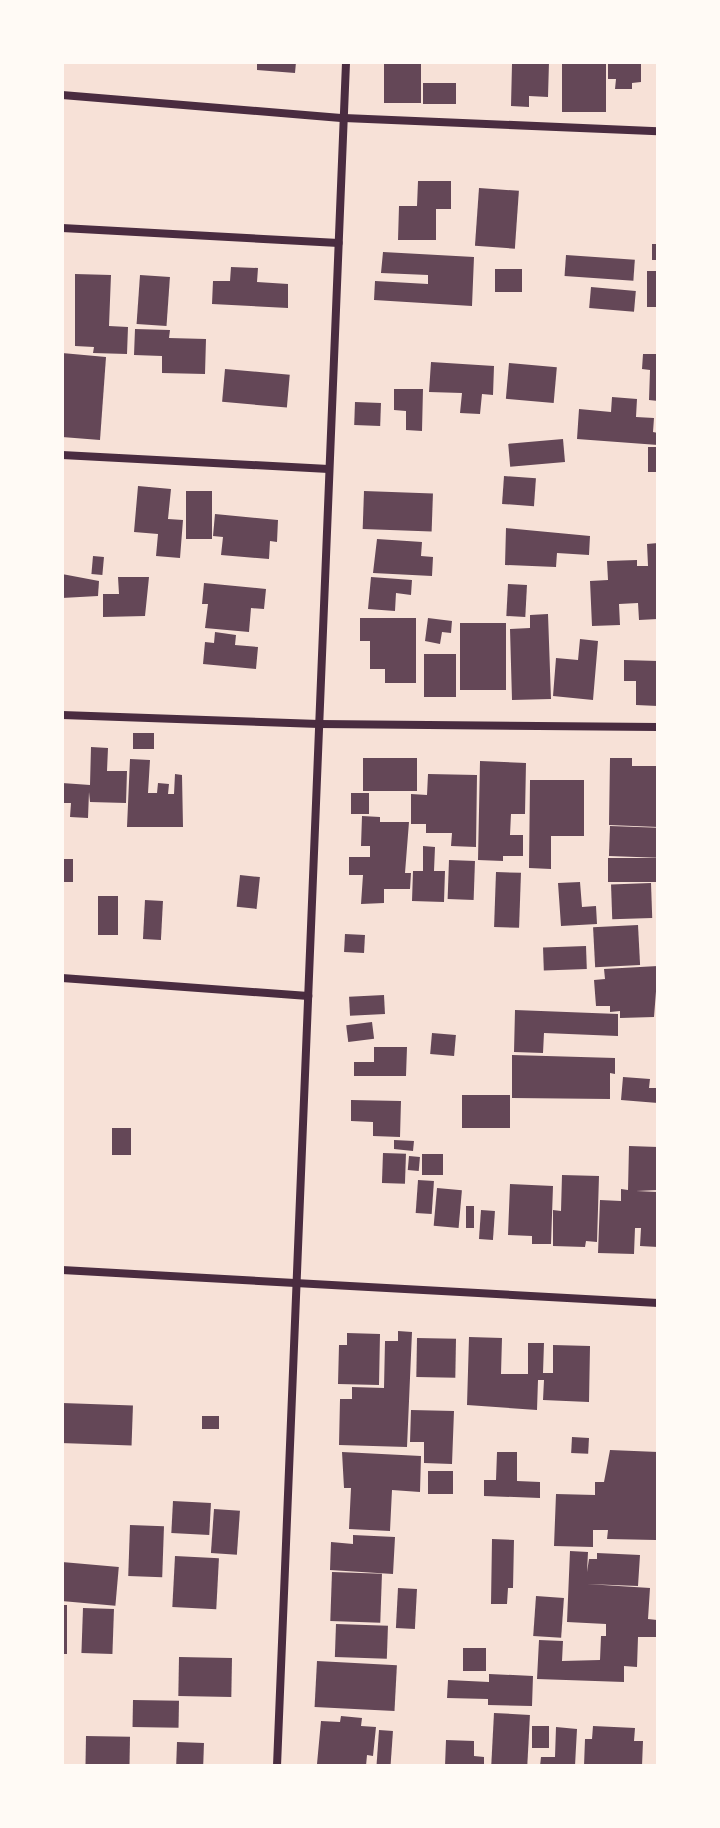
<!DOCTYPE html>
<style>
body{margin:0}
#map{position:relative;width:720px;height:1828px;overflow:hidden;background:#f7e1d7;font-family:Raleway,sans-serif}
div>[style]{position:absolute}
[style*='--x']{left:calc(var(--x)*1px);top:calc(var(--y)*1px);width:calc(var(--w)*1px);rotate:calc(var(--a)*1deg)}
.building>*{inset:0;background:#644757;transform-origin:0 0}
.minor>*{height:8px;margin:-4px;padding:0 4px;transform-origin:4px;border-radius:4px;background:#4a2c40}
span{translate:-50% -50%;white-space:nowrap;text-align:center;line-height:1.15;-webkit-text-stroke:7px #fffaf5;paint-order:stroke}
.frame{position:absolute;inset:0;border:64px solid #fffaf5;pointer-events:none}
</style>
<div id="map">
<div class="building">
<i style="clip-path:polygon(257px 62px,296px 62px,295px 73px,257px 70px)"></i>
<i style="left:384px;top:62px;width:37px;height:41px"></i>
<i style="clip-path:polygon(526px 62px,549px 62px,548px 97px,529px 96px,529px 107px,511px 106px,512px 64px)"></i>
<i style="left:562px;top:62px;width:44px;height:50px"></i>
<i style="clip-path:polygon(608px 62px,641px 62px,641px 82px,632px 83px,632px 89px,615px 89px,616px 79px,608px 79px)"></i>
<i style="left:423px;top:83px;width:33px;height:21px"></i>
<i style="clip-path:polygon(418px 181px,451px 181px,451px 209px,436px 209px,436px 240px,398px 240px,399px 206px,417px 206px)"></i>
<i style="left:479px;top:188px;width:40px;height:58px;rotate:4deg"></i>
<i style="left:652px;top:244px;width:6px;height:16px"></i>
<i style="clip-path:polygon(383px 252px,474px 257px,472px 306px,374px 300px,375px 281px,428px 284px,428px 275px,381px 273px)"></i>
<i style="left:566px;top:255px;width:69px;height:21px;rotate:4deg"></i>
<i style="clip-path:polygon(231px 267px,258px 268px,257px 282px,288px 284px,288px 308px,212px 304px,213px 281px,230px 281px)"></i>
<i style="left:495px;top:269px;width:27px;height:23px"></i>
<i style="left:647px;top:271px;width:11px;height:36px"></i>
<i style="clip-path:polygon(75px 274px,111px 275px,109px 326px,128px 327px,127px 354px,93px 353px,94px 347px,75px 346px)"></i>
<i style="left:140px;top:275px;width:30px;height:49px;rotate:4deg"></i>
<i style="left:591px;top:287px;width:45px;height:21px;rotate:5deg"></i>
<i style="clip-path:polygon(135px 329px,170px 330px,169px 338px,206px 339px,205px 374px,162px 373px,162px 356px,134px 355px)"></i>
<i style="clip-path:polygon(62px 353px,106px 357px,100px 440px,62px 437px)"></i>
<i style="clip-path:polygon(643px 354px,658px 354px,658px 401px,649px 400px,650px 370px,642px 369px)"></i>
<i style="clip-path:polygon(431px 362px,494px 366px,493px 395px,482px 394px,480px 414px,460px 413px,462px 393px,429px 392px)"></i>
<i style="left:509px;top:363px;width:48px;height:36px;rotate:5deg"></i>
<i style="left:225px;top:369px;width:65px;height:33px;rotate:5deg"></i>
<i style="clip-path:polygon(394px 389px,423px 389px,422px 431px,406px 430px,406px 411px,394px 410px)"></i>
<i style="clip-path:polygon(612px 397px,637px 399px,636px 417px,654px 418px,653px 432px,658px 433px,658px 445px,577px 439px,579px 409px,611px 412px)"></i>
<i style="left:355px;top:402px;width:26px;height:23px;rotate:2deg"></i>
<i style="left:563px;top:439px;width:23px;height:55px;rotate:85deg"></i>
<i style="left:648px;top:447px;width:10px;height:25px"></i>
<i style="left:504px;top:476px;width:32px;height:28px;rotate:4deg"></i>
<i style="clip-path:polygon(138px 486px,171px 489px,168px 519px,183px 520px,180px 558px,156px 556px,158px 534px,134px 532px)"></i>
<i style="left:186px;top:491px;width:26px;height:48px"></i>
<i style="left:364px;top:491px;width:69px;height:38px;rotate:2deg"></i>
<i style="clip-path:polygon(215px 514px,278px 520px,277px 542px,270px 541px,269px 559px,221px 555px,223px 537px,213px 536px)"></i>
<i style="clip-path:polygon(506px 528px,590px 536px,589px 555px,557px 553px,556px 567px,505px 565px)"></i>
<i style="clip-path:polygon(377px 539px,422px 542px,421px 556px,433px 557px,432px 576px,373px 573px)"></i>
<i style="clip-path:polygon(658px 543px,658px 619px,639px 620px,638px 603px,619px 604px,620px 625px,592px 626px,590px 581px,608px 580px,607px 561px,637px 560px,637px 566px,648px 566px,647px 544px)"></i>
<i style="left:93px;top:556px;width:11px;height:18px;rotate:5deg"></i>
<i style="clip-path:polygon(62px 574px,99px 581px,98px 596px,62px 598px)"></i>
<i style="clip-path:polygon(118px 577px,149px 577px,145px 616px,103px 617px,103px 594px,119px 594px)"></i>
<i style="clip-path:polygon(371px 577px,412px 580px,411px 595px,396px 593px,395px 611px,368px 609px)"></i>
<i style="clip-path:polygon(204px 583px,266px 589px,264px 609px,251px 608px,249px 632px,205px 628px,208px 604px,202px 604px)"></i>
<i style="left:508px;top:584px;width:19px;height:32px;rotate:3deg"></i>
<i style="clip-path:polygon(548px 614px,551px 699px,512px 700px,510px 629px,530px 628px,530px 615px)"></i>
<i style="clip-path:polygon(360px 618px,416px 618px,416px 683px,385px 683px,385px 669px,370px 669px,370px 641px,360px 641px)"></i>
<i style="clip-path:polygon(428px 618px,452px 621px,451px 633px,442px 632px,440px 644px,425px 641px)"></i>
<i style="left:460px;top:623px;width:46px;height:67px"></i>
<i style="clip-path:polygon(215px 632px,236px 635px,235px 645px,258px 647px,256px 669px,203px 664px,205px 642px,214px 643px)"></i>
<i style="clip-path:polygon(580px 639px,598px 641px,593px 700px,553px 696px,556px 658px,578px 660px)"></i>
<i style="left:424px;top:654px;width:32px;height:43px"></i>
<i style="clip-path:polygon(624px 660px,658px 661px,658px 706px,636px 705px,636px 681px,624px 681px)"></i>
<i style="left:133px;top:733px;width:21px;height:16px"></i>
<i style="clip-path:polygon(91px 747px,108px 748px,107px 771px,127px 771px,126px 803px,90px 802px,89px 792px,88px 818px,70px 817px,71px 803px,62px 803px,62px 783px,90px 785px)"></i>
<i style="left:363px;top:758px;width:54px;height:33px"></i>
<i style="clip-path:polygon(610px 758px,632px 758px,632px 766px,658px 766px,658px 827px,609px 825px)"></i>
<i style="clip-path:polygon(130px 759px,150px 760px,148px 793px,157px 793px,158px 783px,169px 784px,168px 794px,174px 794px,175px 774px,182px 775px,183px 827px,127px 827px)"></i>
<i style="clip-path:polygon(480px 761px,526px 763px,525px 814px,511px 814px,510px 835px,523px 835px,523px 856px,503px 856px,503px 861px,478px 860px)"></i>
<i style="clip-path:polygon(428px 774px,477px 775px,476px 847px,451px 846px,452px 833px,426px 833px,426px 824px,411px 824px,411px 794px,427px 795px)"></i>
<i style="clip-path:polygon(530px 780px,584px 780px,584px 836px,551px 836px,551px 869px,529px 868px)"></i>
<i style="left:351px;top:793px;width:18px;height:21px"></i>
<i style="clip-path:polygon(362px 816px,380px 817px,380px 822px,409px 822px,405px 873px,411px 873px,410px 889px,384px 889px,384px 903px,361px 904px,363px 875px,349px 875px,349px 857px,370px 857px,370px 846px,361px 846px)"></i>
<i style="left:610px;top:826px;width:48px;height:30px;rotate:2deg"></i>
<i style="clip-path:polygon(423px 846px,435px 847px,434px 871px,445px 871px,444px 902px,412px 901px,413px 871px,423px 871px)"></i>
<i style="left:608px;top:858px;width:50px;height:24px"></i>
<i style="left:62px;top:859px;width:11px;height:23px"></i>
<i style="left:449px;top:860px;width:26px;height:39px;rotate:2deg"></i>
<i style="left:496px;top:872px;width:25px;height:55px;rotate:2deg"></i>
<i style="left:240px;top:875px;width:20px;height:32px;rotate:6deg"></i>
<i style="clip-path:polygon(580px 882px,582px 907px,596px 906px,597px 924px,561px 926px,558px 883px)"></i>
<i style="left:651px;top:883px;width:35px;height:40px;rotate:88deg"></i>
<i style="left:98px;top:896px;width:20px;height:39px"></i>
<i style="left:145px;top:900px;width:18px;height:39px;rotate:3deg"></i>
<i style="left:638px;top:925px;width:40px;height:45px;rotate:87deg"></i>
<i style="left:345px;top:934px;width:20px;height:18px;rotate:3deg"></i>
<i style="left:586px;top:946px;width:23px;height:43px;rotate:88deg"></i>
<i style="clip-path:polygon(658px 966px,654px 1017px,620px 1018px,620px 1011px,610px 1012px,610px 1006px,596px 1006px,594px 980px,605px 979px,604px 969px)"></i>
<i style="left:384px;top:995px;width:19px;height:35px;rotate:87deg"></i>
<i style="clip-path:polygon(515px 1010px,618px 1014px,618px 1036px,544px 1033px,543px 1053px,514px 1052px)"></i>
<i style="left:372px;top:1022px;width:17px;height:26px;rotate:83deg"></i>
<i style="left:432px;top:1033px;width:24px;height:21px;rotate:5deg"></i>
<i style="clip-path:polygon(374px 1047px,407px 1047px,406px 1076px,354px 1076px,354px 1062px,374px 1062px)"></i>
<i style="clip-path:polygon(512px 1055px,615px 1058px,615px 1074px,610px 1073px,610px 1099px,512px 1098px)"></i>
<i style="clip-path:polygon(623px 1077px,650px 1079px,649px 1088px,658px 1088px,658px 1103px,621px 1100px)"></i>
<i style="left:462px;top:1095px;width:48px;height:33px"></i>
<i style="clip-path:polygon(351px 1100px,401px 1101px,400px 1137px,373px 1136px,373px 1122px,351px 1121px)"></i>
<i style="left:112px;top:1128px;width:19px;height:27px"></i>
<i style="clip-path:polygon(394px 1140px,414px 1141px,413px 1151px,394px 1149px)"></i>
<i style="clip-path:polygon(629px 1146px,658px 1147px,658px 1190px,636px 1191px,658px 1192px,658px 1247px,640px 1246px,641px 1228px,635px 1228px,634px 1254px,598px 1253px,600px 1200px,621px 1201px,621px 1189px,628px 1190px)"></i>
<i style="left:383px;top:1153px;width:23px;height:30px;rotate:2deg"></i>
<i style="left:422px;top:1154px;width:21px;height:21px"></i>
<i style="left:409px;top:1156px;width:11px;height:14px;rotate:5deg"></i>
<i style="clip-path:polygon(562px 1175px,599px 1176px,597px 1242px,586px 1241px,585px 1247px,553px 1246px,553px 1210px,561px 1211px)"></i>
<i style="left:418px;top:1180px;width:16px;height:33px;rotate:4deg"></i>
<i style="clip-path:polygon(510px 1184px,553px 1186px,551px 1244px,532px 1244px,532px 1236px,508px 1235px)"></i>
<i style="left:437px;top:1188px;width:25px;height:38px;rotate:5deg"></i>
<i style="left:466px;top:1206px;width:8px;height:22px"></i>
<i style="left:481px;top:1210px;width:14px;height:29px;rotate:4deg"></i>
<i style="clip-path:polygon(398px 1331px,412px 1332px,407px 1447px,339px 1445px,340px 1399px,352px 1399px,352px 1387px,384px 1388px,385px 1341px,398px 1341px)"></i>
<i style="clip-path:polygon(347px 1333px,380px 1334px,379px 1385px,338px 1384px,339px 1345px,347px 1345px)"></i>
<i style="clip-path:polygon(469px 1337px,502px 1338px,501px 1374px,528px 1374px,528px 1343px,544px 1343px,543px 1373px,553px 1373px,553px 1345px,590px 1346px,589px 1402px,543px 1400px,544px 1380px,538px 1380px,537px 1410px,467px 1405px)"></i>
<i style="left:417px;top:1338px;width:39px;height:39px;rotate:1deg"></i>
<i style="left:62px;top:1403px;width:71px;height:40px;rotate:2deg"></i>
<i style="clip-path:polygon(411px 1410px,454px 1411px,452px 1464px,424px 1463px,424px 1442px,410px 1442px)"></i>
<i style="left:202px;top:1416px;width:17px;height:13px"></i>
<i style="left:572px;top:1437px;width:17px;height:16px;rotate:3deg"></i>
<i style="clip-path:polygon(610px 1450px,658px 1452px,656px 1540px,607px 1539px,608px 1530px,593px 1530px,593px 1547px,554px 1546px,556px 1494px,595px 1495px,595px 1482px,604px 1482px)"></i>
<i style="clip-path:polygon(342px 1452px,421px 1456px,420px 1492px,392px 1490px,390px 1531px,349px 1529px,351px 1488px,344px 1488px)"></i>
<i style="clip-path:polygon(497px 1452px,517px 1452px,517px 1481px,540px 1482px,540px 1498px,484px 1496px,484px 1480px,496px 1480px)"></i>
<i style="left:428px;top:1471px;width:25px;height:23px"></i>
<i style="left:173px;top:1501px;width:38px;height:32px;rotate:3deg"></i>
<i style="left:214px;top:1509px;width:26px;height:44px;rotate:4deg"></i>
<i style="left:130px;top:1525px;width:34px;height:51px;rotate:2deg"></i>
<i style="clip-path:polygon(353px 1535px,395px 1537px,393px 1574px,330px 1570px,331px 1542px,353px 1544px)"></i>
<i style="clip-path:polygon(492px 1539px,514px 1540px,513px 1588px,508px 1588px,507px 1604px,491px 1604px)"></i>
<i style="clip-path:polygon(570px 1551px,588px 1552px,587px 1572px,589px 1559px,597px 1559px,597px 1553px,640px 1555px,638px 1586px,587px 1584px,650px 1588px,648px 1619px,657px 1620px,656px 1637px,638px 1637px,637px 1667px,624px 1666px,624px 1682px,537px 1679px,539px 1640px,563px 1641px,562px 1661px,600px 1660px,601px 1636px,606px 1636px,606px 1624px,567px 1622px)"></i>
<i style="left:175px;top:1556px;width:44px;height:51px;rotate:3deg"></i>
<i style="left:62px;top:1562px;width:57px;height:39px;rotate:5deg"></i>
<i style="left:332px;top:1572px;width:50px;height:49px;rotate:2deg"></i>
<i style="left:398px;top:1588px;width:19px;height:40px;rotate:3deg"></i>
<i style="left:536px;top:1596px;width:28px;height:40px;rotate:4deg"></i>
<i style="left:62px;top:1605px;width:5px;height:49px"></i>
<i style="left:83px;top:1608px;width:31px;height:45px;rotate:2deg"></i>
<i style="left:336px;top:1624px;width:52px;height:33px;rotate:2deg"></i>
<i style="left:463px;top:1648px;width:23px;height:23px"></i>
<i style="left:179px;top:1657px;width:53px;height:39px;rotate:1deg"></i>
<i style="left:317px;top:1661px;width:80px;height:46px;rotate:3deg"></i>
<i style="clip-path:polygon(489px 1674px,533px 1676px,532px 1706px,488px 1705px,488px 1699px,447px 1698px,448px 1680px,489px 1682px)"></i>
<i style="left:133px;top:1700px;width:46px;height:27px;rotate:1deg"></i>
<i style="left:494px;top:1713px;width:36px;height:52px;rotate:3deg"></i>
<i style="clip-path:polygon(341px 1716px,362px 1718px,361px 1726px,376px 1727px,373px 1756px,367px 1755px,366px 1766px,317px 1764px,321px 1721px,340px 1722px)"></i>
<i style="left:532px;top:1726px;width:17px;height:22px"></i>
<i style="clip-path:polygon(593px 1726px,635px 1728px,634px 1741px,643px 1741px,642px 1766px,584px 1766px,585px 1739px,592px 1739px)"></i>
<i style="clip-path:polygon(556px 1727px,577px 1729px,575px 1766px,540px 1766px,541px 1757px,555px 1757px)"></i>
<i style="left:379px;top:1730px;width:14px;height:36px;rotate:4deg"></i>
<i style="left:86px;top:1736px;width:44px;height:30px;rotate:1deg"></i>
<i style="clip-path:polygon(446px 1740px,474px 1741px,474px 1756px,484px 1757px,484px 1766px,445px 1766px)"></i>
<i style="left:177px;top:1742px;width:27px;height:24px;rotate:2deg"></i>
</div>
<div class="minor">
<i style="--x:62;--y:95;--w:283;--a:4.7"></i>
<i style="--x:344;--y:118;--w:314;--a:2.4"></i>
<i style="--x:62;--y:228;--w:277;--a:3.1"></i>
<i style="--x:62;--y:455;--w:267;--a:3"></i>
<i style="--x:62;--y:715;--w:257;--a:2"></i>
<i style="--x:319;--y:724;--w:339;--a:0.5"></i>
<i style="--x:62;--y:978;--w:247;--a:4.2"></i>
<i style="--x:62;--y:1270;--w:597;--a:3.17"></i>
<i style="--x:277;--y:1766;--w:1705;--a:-87.68"></i>
</div>
<div class="frame"></div>
</div>
